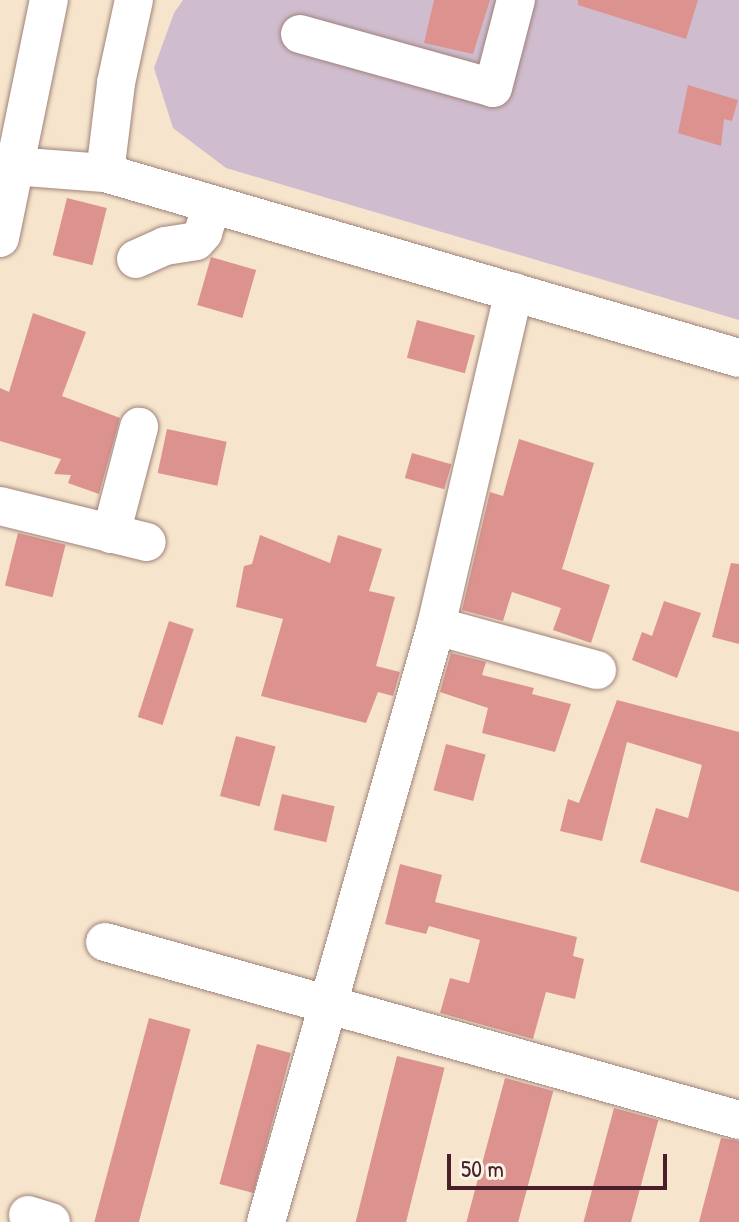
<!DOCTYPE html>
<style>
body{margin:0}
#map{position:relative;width:739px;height:1222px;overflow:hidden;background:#f6e5cc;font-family:"Patrick Hand",sans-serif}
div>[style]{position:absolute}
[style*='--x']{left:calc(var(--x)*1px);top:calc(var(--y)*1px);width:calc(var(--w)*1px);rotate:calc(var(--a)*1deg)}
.industrial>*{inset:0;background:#cfbdcf}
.building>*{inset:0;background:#dc938f;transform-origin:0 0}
.roads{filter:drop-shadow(0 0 2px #a0827c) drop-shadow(0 0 2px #a0827c)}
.minor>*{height:38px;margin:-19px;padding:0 19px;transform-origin:19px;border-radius:19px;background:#fff}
span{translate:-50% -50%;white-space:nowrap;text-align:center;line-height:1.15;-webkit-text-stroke:6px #fcf5e5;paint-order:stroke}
.scale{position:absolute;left:447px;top:1154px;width:220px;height:36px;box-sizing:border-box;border:4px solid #4a1f2b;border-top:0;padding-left:10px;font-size:24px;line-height:28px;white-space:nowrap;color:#4a1f2b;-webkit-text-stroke:6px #fcf5e5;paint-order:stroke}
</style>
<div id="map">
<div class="industrial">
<i style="clip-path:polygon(183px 0,739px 0,739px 320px,226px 168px,173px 128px,154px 68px,174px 13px)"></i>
</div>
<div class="building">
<i style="clip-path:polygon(434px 0,490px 0,473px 54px,424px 43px)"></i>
<i style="clip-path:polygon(578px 0,698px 0,686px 39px,578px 5px)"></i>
<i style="clip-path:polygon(688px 85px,738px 100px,732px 121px,724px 119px,721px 146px,678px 133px)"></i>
<i style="left:67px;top:198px;width:41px;height:59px;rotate:14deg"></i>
<i style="left:211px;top:257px;width:47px;height:50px;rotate:16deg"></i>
<i style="clip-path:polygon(33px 313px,86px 332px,62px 396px,120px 418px,99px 494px,68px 483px,71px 475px,54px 474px,61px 459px,0 441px,0 388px,9px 392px)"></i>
<i style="left:417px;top:320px;width:60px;height:39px;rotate:15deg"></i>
<i style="left:167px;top:429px;width:61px;height:45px;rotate:12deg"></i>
<i style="clip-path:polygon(519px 439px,594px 463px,562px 569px,610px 585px,591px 643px,553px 630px,561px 608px,512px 592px,503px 621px,462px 610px,490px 492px,503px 496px)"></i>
<i style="left:412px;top:453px;width:41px;height:26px;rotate:16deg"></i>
<i style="left:18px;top:533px;width:49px;height:54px;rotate:14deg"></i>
<i style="clip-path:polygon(260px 535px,330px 563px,338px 535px,382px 549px,369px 591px,395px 597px,376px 666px,400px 672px,393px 696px,378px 692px,366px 723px,261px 696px,283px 619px,236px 607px,244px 566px,252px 564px)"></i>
<i style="clip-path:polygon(731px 563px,739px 564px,739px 644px,712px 637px)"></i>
<i style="clip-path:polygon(664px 601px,701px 613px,677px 678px,632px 660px,642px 632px,652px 636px)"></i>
<i style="left:169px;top:621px;width:26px;height:101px;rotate:18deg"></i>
<i style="clip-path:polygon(451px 653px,486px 662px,482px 675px,534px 688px,532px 694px,571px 704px,555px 752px,482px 733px,488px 708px,440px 692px)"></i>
<i style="clip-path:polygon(617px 700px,739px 732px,739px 892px,640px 862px,656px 808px,688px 818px,702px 765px,627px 742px,602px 841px,560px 831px,568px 799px,579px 803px)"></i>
<i style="left:236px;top:736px;width:41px;height:62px;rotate:15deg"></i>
<i style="left:446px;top:744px;width:41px;height:48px;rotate:15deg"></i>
<i style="left:282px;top:794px;width:54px;height:37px;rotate:13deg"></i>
<i style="clip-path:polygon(400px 864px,442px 875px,435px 902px,577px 937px,573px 956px,584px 959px,575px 999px,546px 992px,533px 1039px,440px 1013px,450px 978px,469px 983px,480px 940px,429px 926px,426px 934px,385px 924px)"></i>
<i style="left:149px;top:1018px;width:43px;height:211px;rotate:15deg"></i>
<i style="left:257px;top:1044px;width:35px;height:145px;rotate:15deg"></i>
<i style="left:397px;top:1056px;width:49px;height:171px;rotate:14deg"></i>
<i style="left:505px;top:1078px;width:50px;height:149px;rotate:15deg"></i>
<i style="left:614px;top:1108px;width:46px;height:118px;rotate:15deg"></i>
<i style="clip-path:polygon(721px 1138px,739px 1141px,739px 1222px,699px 1222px)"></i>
</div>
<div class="roads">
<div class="minor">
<i style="--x:300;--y:34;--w:200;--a:15.6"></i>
<i style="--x:493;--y:88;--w:91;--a:-75.4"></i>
<i style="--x:0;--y:165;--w:105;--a:4.4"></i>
<i style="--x:105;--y:173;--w:660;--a:16.27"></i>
<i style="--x:105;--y:173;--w:91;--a:-83"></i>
<i style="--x:116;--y:83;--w:85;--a:-77.8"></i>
<i style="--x:0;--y:238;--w:243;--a:-78.4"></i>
<i style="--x:136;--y:259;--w:32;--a:-24"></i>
<i style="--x:165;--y:246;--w:31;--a:-9"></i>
<i style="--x:196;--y:241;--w:11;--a:-49"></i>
<i style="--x:203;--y:233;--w:30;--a:-73"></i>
<i style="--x:0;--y:506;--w:151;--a:13.8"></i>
<i style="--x:111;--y:534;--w:111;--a:-75.3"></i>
<i style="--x:436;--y:626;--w:167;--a:15.3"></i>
<i style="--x:105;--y:942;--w:659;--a:15.68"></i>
<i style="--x:28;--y:1215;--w:24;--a:17"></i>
<i style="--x:266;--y:1222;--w:620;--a:-74.08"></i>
<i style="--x:436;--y:626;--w:343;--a:-76.9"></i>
</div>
</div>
<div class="scale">50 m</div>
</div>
